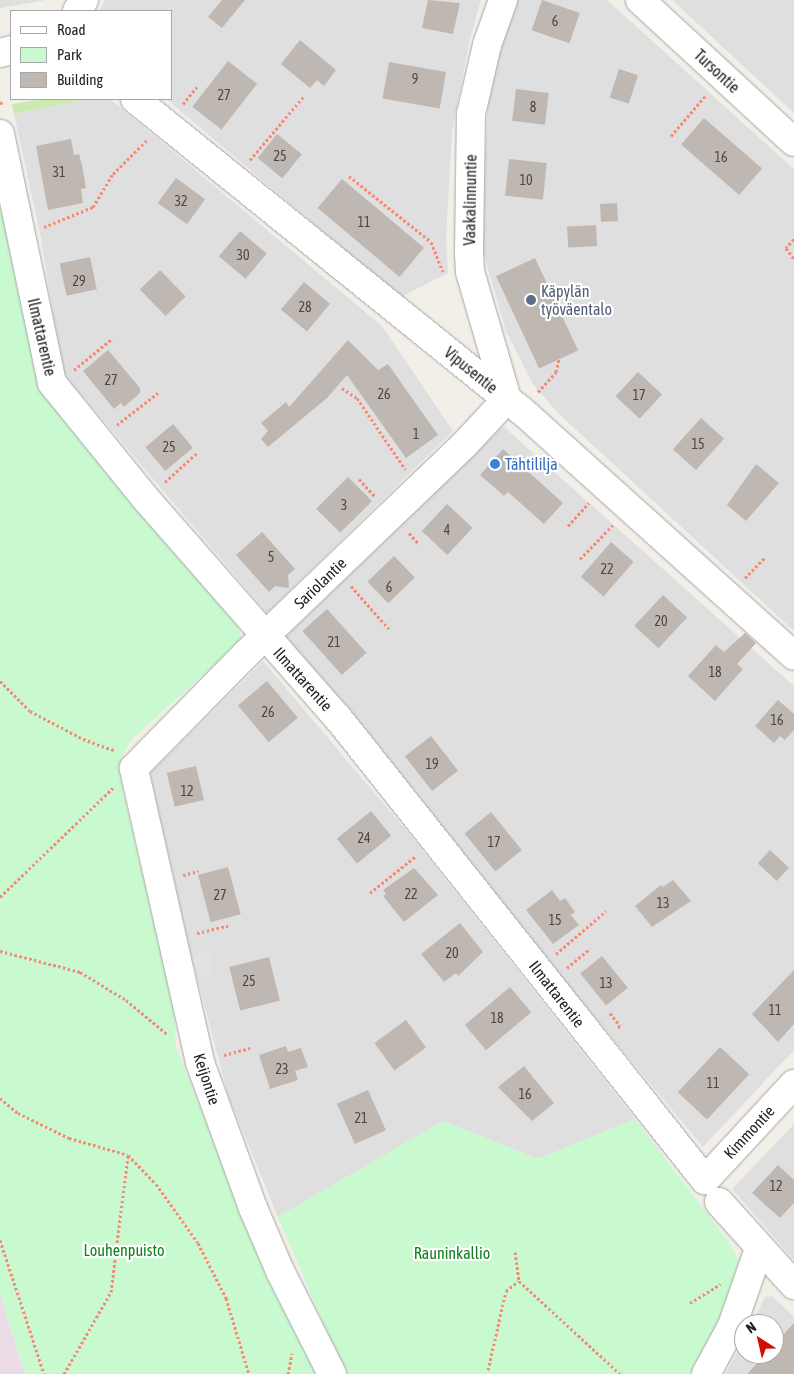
<!DOCTYPE html>
<meta charset="utf-8">
<style>
body{margin:0}
#map{position:relative;width:794px;height:1374px;overflow:hidden;background:#f2efe9;font-family:"Asap Condensed",sans-serif}
div>[style]{position:absolute}
[style*='--x']{left:calc(var(--x)*1px);top:calc(var(--y)*1px);width:calc(var(--w)*1px);rotate:calc(var(--a)*1deg)}
.residential>*{inset:0;background:#e0dfdf}
.industrial>*{inset:0;background:#eadbe7}
.grass>*{inset:0;background:#caeab1}
.park>*{inset:0;background:#c9f9cf}
.parking>*{inset:0;background:#e2e2e2;transform-origin:0 0}
.building>*{inset:0;background:#bfb8b2;transform-origin:0 0}
.path>*{height:3px;margin-top:-1.5px;transform-origin:0;background:repeating-linear-gradient(90deg,#f78975 0 2.5px,transparent 0 5px)}
.roads{filter:drop-shadow(0 0 1px #a6a6a6) drop-shadow(0 0 1px #a6a6a6)}
.minor>*{height:28px;margin:-14px;padding:0 14px;transform-origin:14px;border-radius:14px;background:#fff}
.dots>*{width:14px;height:14px;translate:-50% -50%;box-sizing:border-box;border:2px solid #fff;border-radius:50%}
span{translate:-50% -50%;white-space:nowrap;text-align:center;line-height:1.15;-webkit-text-stroke:4.5px #fff;paint-order:stroke}
.number-label{font-size:14px;color:#494846}
.number-label span{-webkit-text-stroke-width:0}
.street-label{font-size:16px;color:#222}
.service-label{font-size:16px;color:#4e5e75}
.left{translate:0 -50%;text-align:left}
.shop-label{font-size:16px;color:#366cbe}
.park-label{font-size:16px;color:#0f811e}
.legend{position:absolute;left:10px;top:10px;width:162px;height:90px;box-sizing:border-box;background:#fff;border:1px solid #a7a7a7;margin:0;padding:6px 9px;list-style:none;font-size:15px;color:#222}
.legend li{display:flex;align-items:center;gap:10px;height:25px}
.legend b{width:25px;border:1px solid #a7a7a7}
.north{position:absolute;left:734px;top:1314px;width:50px;height:50px;box-sizing:border-box;background:#fff;border:1px solid #a7a7a7;border-radius:50%;rotate:325deg;font-size:14px;font-weight:700;line-height:20px;text-align:center;color:#222}
.north::after{content:'';display:block;margin:auto;width:18px;height:22px;background:#cf1005;clip-path:polygon(50% 0,100% 100%,50% 72%,0 100%)}
</style>
<div id="map">
<div class="residential">
<i style="clip-path:polygon(0 0,46px 0,0 8px)"></i>
<i style="clip-path:polygon(105px 0,481px 0,469px 43px,452px 132px,446px 239px,448px 273px,401px 297px,166px 99px,171px 99px,171px 11px,99px 11px)"></i>
<i style="clip-path:polygon(516px 0,607px 0,794px 169px,794px 631px,558px 413px,532px 383px,506px 331px,480px 241px,488px 106px,496px 60px)"></i>
<i style="clip-path:polygon(672px 0,794px 0,794px 113px)"></i>
<i style="clip-path:polygon(85px 99px,110px 99px,382px 326px,453px 431px,267px 613px,68px 379px,61px 365px,41px 238px,14px 114px)"></i>
<i style="clip-path:polygon(503px 426px,794px 686px,794px 1050px,703px 1147px,562px 978px,349px 708px,283px 639px)"></i>
<i style="clip-path:polygon(263px 661px,415px 841px,635px 1119px,538px 1159px,443px 1121px,278px 1217px,228px 1095px,189px 946px,150px 773px)"></i>
<i style="clip-path:polygon(794px 1124px,794px 1260px,732px 1189px)"></i>
<i style="clip-path:polygon(772px 1296px,794px 1317px,794px 1374px,725px 1374px,744px 1340px,744px 1354px,774px 1354px,774px 1324px,752px 1324px,765px 1297px)"></i>
</div>
<div class="industrial">
<i style="clip-path:polygon(0 1293px,20px 1360px,25px 1374px,0 1374px)"></i>
</div>
<div class="grass">
<i style="clip-path:polygon(42px 99px,85px 99px,14px 114px,12px 104px)"></i>
</div>
<div class="park">
<i style="clip-path:polygon(0 195px,30px 343px,235px 620px,241px 636px,240px 641px,130px 741px,122px 757px,123px 792px,174px 1008px,176px 1048px,267px 1273px,319px 1374px,25px 1374px,0 1293px)"></i>
<i style="clip-path:polygon(635px 1119px,731px 1245px,740px 1264px,740px 1282px,696px 1374px,345px 1374px,278px 1217px,443px 1121px,538px 1159px)"></i>
</div>
<div class="parking">
<i style="left:209px;top:950px;width:23px;height:17px;rotate:77deg"></i>
</div>
<div class="building">
<i style="clip-path:polygon(222px 0,245px 0,222px 28px,208px 17px)"></i>
<i style="clip-path:polygon(428px 0,460px 3px,453px 34px,422px 28px)"></i>
<i style="left:542px;top:0;width:40px;height:32px;rotate:19deg"></i>
<i style="clip-path:polygon(300px 40px,336px 70px,324px 86px,317px 80px,310px 88px,281px 64px)"></i>
<i style="left:228px;top:61px;width:37px;height:58px;rotate:38deg"></i>
<i style="left:389px;top:62px;width:58px;height:37px;rotate:10deg"></i>
<i style="left:619px;top:69px;width:20px;height:30px;rotate:18deg"></i>
<i style="left:516px;top:89px;width:33px;height:32px;rotate:7deg"></i>
<i style="left:704px;top:118px;width:77px;height:35px;rotate:41deg"></i>
<i style="left:277px;top:134px;width:32px;height:31px;rotate:39deg"></i>
<i style="clip-path:polygon(71px 139px,74px 155px,79px 154px,82px 165px,86px 188px,81px 189px,83px 203px,48px 210px,36px 146px)"></i>
<i style="left:509px;top:159px;width:38px;height:37px;rotate:6deg"></i>
<i style="left:176px;top:178px;width:36px;height:31px;rotate:36deg"></i>
<i style="left:342px;top:179px;width:107px;height:38px;rotate:40deg"></i>
<i style="left:617px;top:203px;width:18px;height:17px;rotate:87deg"></i>
<i style="left:596px;top:225px;width:21px;height:29px;rotate:87deg"></i>
<i style="left:240px;top:231px;width:35px;height:33px;rotate:40deg"></i>
<i style="left:90px;top:257px;width:33px;height:31px;rotate:78deg"></i>
<i style="left:535px;top:258px;width:102px;height:43px;rotate:65deg"></i>
<i style="left:160px;top:270px;width:37px;height:28px;rotate:46deg"></i>
<i style="left:304px;top:282px;width:34px;height:36px;rotate:40deg"></i>
<i style="clip-path:polygon(348px 340px,378px 370px,388px 364px,438px 435px,406px 458px,347px 375px,327px 398px,268px 447px,261px 439px,268px 431px,261px 423px,286px 402px,289px 407px)"></i>
<i style="clip-path:polygon(108px 350px,140px 388px,140px 393px,124px 407px,121px 403px,114px 409px,83px 371px)"></i>
<i style="left:638px;top:372px;width:33px;height:33px;rotate:43deg"></i>
<i style="left:701px;top:418px;width:31px;height:42px;rotate:42deg"></i>
<i style="left:173px;top:424px;width:31px;height:36px;rotate:50deg"></i>
<i style="clip-path:polygon(503px 449px,563px 503px,544px 524px,508px 492px,504px 496px,480px 475px)"></i>
<i style="clip-path:polygon(756px 464px,779px 483px,746px 521px,727px 505px)"></i>
<i style="left:348px;top:477px;width:34px;height:45px;rotate:45deg"></i>
<i style="left:447px;top:504px;width:35px;height:37px;rotate:43deg"></i>
<i style="clip-path:polygon(262px 532px,295px 569px,288px 575px,289px 588px,275px 586px,269px 592px,236px 555px)"></i>
<i style="left:611px;top:542px;width:30px;height:46px;rotate:41deg"></i>
<i style="left:394px;top:556px;width:30px;height:37px;rotate:46deg"></i>
<i style="left:663px;top:595px;width:33px;height:42px;rotate:43deg"></i>
<i style="left:327px;top:609px;width:59px;height:33px;rotate:48deg"></i>
<i style="clip-path:polygon(745px 633px,756px 643px,737px 664px,743px 669px,715px 701px,688px 676px,716px 645px,724px 652px)"></i>
<i style="left:267px;top:681px;width:48px;height:38px;rotate:50deg"></i>
<i style="clip-path:polygon(778px 700px,794px 714px,794px 730px,785px 740px,780px 736px,774px 743px,755px 726px)"></i>
<i style="left:431px;top:736px;width:44px;height:33px;rotate:52deg"></i>
<i style="left:196px;top:766px;width:35px;height:30px;rotate:77deg"></i>
<i style="left:371px;top:811px;width:32px;height:44px;rotate:51deg"></i>
<i style="left:491px;top:812px;width:49px;height:34px;rotate:51deg"></i>
<i style="left:770px;top:850px;width:26px;height:18px;rotate:43deg"></i>
<i style="left:228px;top:867px;width:49px;height:31px;rotate:75deg"></i>
<i style="clip-path:polygon(414px 868px,438px 895px,404px 922px,383px 896px,386px 894px,383px 890px)"></i>
<i style="clip-path:polygon(673px 880px,691px 901px,652px 927px,635px 906px,661px 885px,663px 887px)"></i>
<i style="clip-path:polygon(552px 890px,560px 901px,565px 898px,575px 912px,571px 915px,579px 925px,553px 944px,526px 910px)"></i>
<i style="clip-path:polygon(460px 923px,483px 952px,458px 976px,456px 973px,444px 982px,421px 954px)"></i>
<i style="left:602px;top:956px;width:41px;height:28px;rotate:51deg"></i>
<i style="left:269px;top:957px;width:45px;height:41px;rotate:76deg"></i>
<i style="clip-path:polygon(794px 970px,794px 1024px,778px 1042px,752px 1014px)"></i>
<i style="left:510px;top:987px;width:33px;height:59px;rotate:50deg"></i>
<i style="left:406px;top:1020px;width:34px;height:39px;rotate:54deg"></i>
<i style="clip-path:polygon(286px 1046px,288px 1052px,301px 1048px,308px 1067px,295px 1071px,298px 1080px,270px 1089px,259px 1055px)"></i>
<i style="left:720px;top:1047px;width:40px;height:62px;rotate:43deg"></i>
<i style="clip-path:polygon(524px 1066px,554px 1103px,532px 1121px,498px 1087px)"></i>
<i style="left:368px;top:1090px;width:44px;height:34px;rotate:66deg"></i>
<i style="clip-path:polygon(778px 1165px,794px 1180px,794px 1203px,780px 1218px,752px 1193px)"></i>
<i style="clip-path:polygon(794px 1323px,794px 1374px,747px 1374px,766px 1354px,774px 1354px,774px 1345px)"></i>
</div>
<div class="path">
<i style="--x:0;--y:103;--w:5;--a:-11"></i>
<i style="--x:183;--y:104;--w:22;--a:-51"></i>
<i style="--x:671;--y:136;--w:54;--a:-49.5"></i>
<i style="--x:250;--y:160;--w:84;--a:-49.8"></i>
<i style="--x:349;--y:176;--w:105;--a:38.8"></i>
<i style="--x:431;--y:242;--w:32;--a:68"></i>
<i style="--x:44;--y:227;--w:53;--a:-22.2"></i>
<i style="--x:93;--y:207;--w:39;--a:-59"></i>
<i style="--x:113;--y:174;--w:48;--a:-45"></i>
<i style="--x:794;--y:239;--w:12;--a:132"></i>
<i style="--x:786;--y:248;--w:14;--a:54"></i>
<i style="--x:74;--y:370;--w:50;--a:-39.4"></i>
<i style="--x:342;--y:388;--w:18;--a:34"></i>
<i style="--x:357;--y:398;--w:86;--a:55.9"></i>
<i style="--x:538;--y:392;--w:27;--a:-48"></i>
<i style="--x:556;--y:372;--w:13;--a:-77"></i>
<i style="--x:117;--y:425;--w:52;--a:-38"></i>
<i style="--x:359;--y:479;--w:24;--a:48"></i>
<i style="--x:165;--y:482;--w:45;--a:-42.3"></i>
<i style="--x:568;--y:526;--w:31;--a:-48"></i>
<i style="--x:409;--y:533;--w:15;--a:48"></i>
<i style="--x:580;--y:559;--w:47;--a:-45.9"></i>
<i style="--x:745;--y:578;--w:29;--a:-46"></i>
<i style="--x:351;--y:586;--w:57;--a:48.5"></i>
<i style="--x:0;--y:681;--w:42;--a:45"></i>
<i style="--x:30;--y:711;--w:60;--a:27.8"></i>
<i style="--x:83;--y:739;--w:35;--a:20"></i>
<i style="--x:183;--y:875;--w:16;--a:-14"></i>
<i style="--x:370;--y:893;--w:59;--a:-38.8"></i>
<i style="--x:0;--y:897;--w:157;--a:-44"></i>
<i style="--x:197;--y:933;--w:32;--a:-13"></i>
<i style="--x:0;--y:951;--w:83;--a:14.7"></i>
<i style="--x:80;--y:972;--w:54;--a:31.3"></i>
<i style="--x:126;--y:1000;--w:53;--a:39.7"></i>
<i style="--x:556;--y:954;--w:66;--a:-40.7"></i>
<i style="--x:567;--y:968;--w:30;--a:-40"></i>
<i style="--x:610;--y:1013;--w:16;--a:52"></i>
<i style="--x:620;--y:1026;--w:4;--a:146"></i>
<i style="--x:224;--y:1055;--w:27;--a:-15"></i>
<i style="--x:0;--y:1098;--w:23;--a:40"></i>
<i style="--x:18;--y:1113;--w:57;--a:26.1"></i>
<i style="--x:69;--y:1138;--w:61;--a:16.1"></i>
<i style="--x:128;--y:1155;--w:40;--a:46"></i>
<i style="--x:156;--y:1184;--w:72;--a:54.6"></i>
<i style="--x:198;--y:1243;--w:62;--a:63"></i>
<i style="--x:226;--y:1298;--w:79;--a:73.2"></i>
<i style="--x:0;--y:1240;--w:141;--a:71.8"></i>
<i style="--x:515;--y:1252;--w:29;--a:82"></i>
<i style="--x:690;--y:1303;--w:36;--a:-32"></i>
<i style="--x:488;--y:1370;--w:81;--a:-77.2"></i>
<i style="--x:506;--y:1291;--w:16;--a:-38"></i>
<i style="--x:519;--y:1281;--w:137;--a:42.6"></i>
<i style="--x:64;--y:1374;--w:95;--a:-60.2"></i>
<i style="--x:111;--y:1292;--w:137;--a:-82.9"></i>
<i style="--x:288;--y:1374;--w:21;--a:-79"></i>
</div>
<div class="roads">
<div class="minor">
<i style="--x:640;--y:0;--w:209;--a:42.7"></i>
<i style="--x:77;--y:11;--w:13;--a:-58"></i>
<i style="--x:0;--y:53;--w:11;--a:-15"></i>
<i style="--x:135;--y:99;--w:496;--a:38.9"></i>
<i style="--x:521;--y:410;--w:367;--a:42"></i>
<i style="--x:0;--y:134;--w:254;--a:78.2"></i>
<i style="--x:52;--y:383;--w:149;--a:51"></i>
<i style="--x:146;--y:499;--w:291;--a:48.8"></i>
<i style="--x:338;--y:718;--w:590;--a:51.54"></i>
<i style="--x:705;--y:1180;--w:131;--a:-47.2"></i>
<i style="--x:719;--y:1202;--w:112;--a:47.9"></i>
<i style="--x:332;--y:1374;--w:115;--a:-116.8"></i>
<i style="--x:280;--y:1271;--w:69;--a:-113.2"></i>
<i style="--x:253;--y:1208;--w:155;--a:-110"></i>
<i style="--x:200;--y:1062;--w:301;--a:-102.7"></i>
<i style="--x:134;--y:768;--w:160;--a:-45.5"></i>
<i style="--x:246;--y:654;--w:303;--a:-43.8"></i>
<i style="--x:465;--y:444;--w:62;--a:-47"></i>
<i style="--x:507;--y:399;--w:132;--a:-106.2"></i>
<i style="--x:470;--y:272;--w:19;--a:-93"></i>
<i style="--x:469;--y:253;--w:139;--a:-89.2"></i>
<i style="--x:471;--y:114;--w:71;--a:-76.9"></i>
<i style="--x:487;--y:45;--w:48;--a:-70.4"></i>
<i style="--x:706;--y:1374;--w:55;--a:-61.6"></i>
<i style="--x:732;--y:1326;--w:82;--a:-70.7"></i>
</div>
</div>
<div class="dots">
<i style="left:531px;top:300px;background:#5c6f8a"></i>
<i style="left:495px;top:464px;background:#3f7fe0"></i>
</div>
<div class="number-label">
<span style="left:555px;top:21px">6</span>
<span style="left:415px;top:79px">9</span>
<span style="left:224px;top:95px">27</span>
<span style="left:533px;top:107px">8</span>
<span style="left:280px;top:156px">25</span>
<span style="left:721px;top:157px">16</span>
<span style="left:59px;top:172px">31</span>
<span style="left:526px;top:180px">10</span>
<span style="left:181px;top:201px">32</span>
<span style="left:364px;top:222px">11</span>
<span style="left:243px;top:255px">30</span>
<span style="left:79px;top:281px">29</span>
<span style="left:305px;top:307px">28</span>
<span style="left:111px;top:380px">27</span>
<span style="left:384px;top:394px">26</span>
<span style="left:639px;top:395px">17</span>
<span style="left:416px;top:434px">1</span>
<span style="left:698px;top:444px">15</span>
<span style="left:169px;top:447px">25</span>
<span style="left:344px;top:505px">3</span>
<span style="left:447px;top:530px">4</span>
<span style="left:271px;top:557px">5</span>
<span style="left:607px;top:569px">22</span>
<span style="left:389px;top:587px">6</span>
<span style="left:661px;top:621px">20</span>
<span style="left:334px;top:642px">21</span>
<span style="left:715px;top:672px">18</span>
<span style="left:268px;top:712px">26</span>
<span style="left:777px;top:720px">16</span>
<span style="left:432px;top:764px">19</span>
<span style="left:187px;top:791px">12</span>
<span style="left:364px;top:838px">24</span>
<span style="left:494px;top:842px">17</span>
<span style="left:411px;top:894px">22</span>
<span style="left:220px;top:895px">27</span>
<span style="left:663px;top:903px">13</span>
<span style="left:555px;top:920px">15</span>
<span style="left:452px;top:953px">20</span>
<span style="left:249px;top:981px">25</span>
<span style="left:606px;top:983px">13</span>
<span style="left:775px;top:1010px">11</span>
<span style="left:497px;top:1018px">18</span>
<span style="left:282px;top:1069px">23</span>
<span style="left:713px;top:1083px">11</span>
<span style="left:525px;top:1094px">16</span>
<span style="left:361px;top:1118px">21</span>
<span style="left:776px;top:1186px">12</span>
</div>
<div class="street-label">
<span style="left:717px;top:71px;rotate:43deg">Tursontie</span>
<span style="left:470px;top:200px;rotate:-89deg">Vaakalinnuntie</span>
<span style="left:42px;top:337px;rotate:77deg">Ilmattarentie</span>
<span style="left:471px;top:370px;rotate:39deg">Vipusentie</span>
<span style="left:320px;top:583px;rotate:-44deg">Sariolantie</span>
<span style="left:303px;top:679px;rotate:48deg">Ilmattarentie</span>
<span style="left:557px;top:994px;rotate:52deg">Ilmattarentie</span>
<span style="left:207px;top:1079px;rotate:72deg">Keijontie</span>
<span style="left:749px;top:1132px;rotate:-47deg">Kimmontie</span>
</div>
<div class="service-label">
<span class="left" style="left:541px;top:300px">Käpylän<br>työväentalo</span>
</div>
<div class="shop-label">
<span class="left" style="left:505px;top:464px">Tähtililja</span>
</div>
<div class="park-label">
<span style="left:124px;top:1250px">Louhenpuisto</span>
<span style="left:452px;top:1253px">Rauninkallio</span>
</div>
<ul class="legend">
<li><b style="height:6px;background:#fff"></b>Road</li>
<li><b style="height:14px;background:#c9f9cf"></b>Park</li>
<li><b style="height:14px;background:#bfb8b2"></b>Building</li>
</ul>
<div class="north">N</div>
</div>
